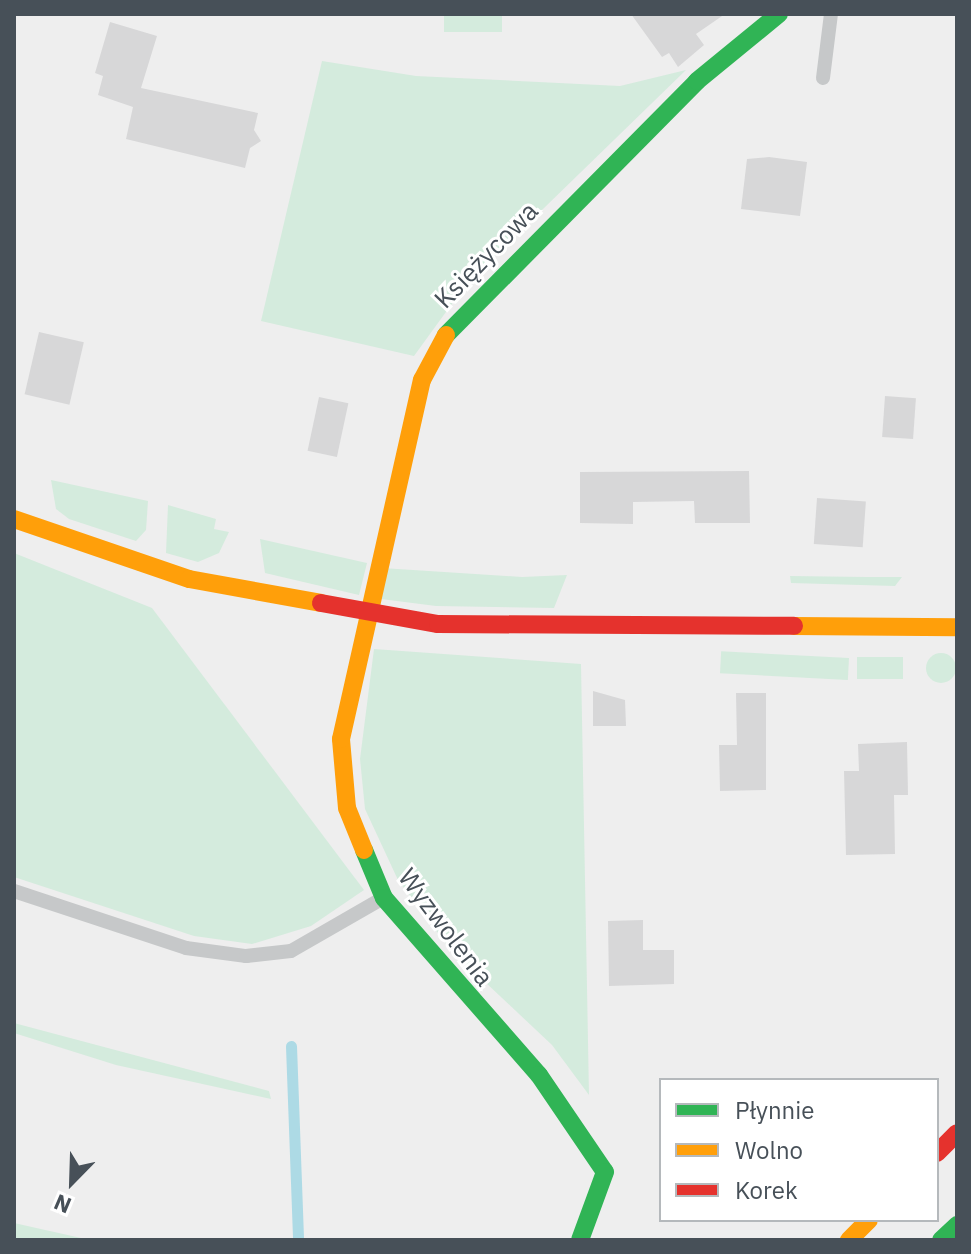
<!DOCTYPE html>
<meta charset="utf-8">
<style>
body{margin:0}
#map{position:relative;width:971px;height:1254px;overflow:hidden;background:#eee;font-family:"IBM Plex Sans",sans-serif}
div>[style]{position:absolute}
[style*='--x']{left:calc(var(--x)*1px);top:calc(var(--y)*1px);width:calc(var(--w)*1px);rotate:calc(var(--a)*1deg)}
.green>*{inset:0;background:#d4ebdd;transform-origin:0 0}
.round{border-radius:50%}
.stream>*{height:11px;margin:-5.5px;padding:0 5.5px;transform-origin:5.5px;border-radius:5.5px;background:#addae5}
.building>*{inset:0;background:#d7d7d8;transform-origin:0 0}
.lane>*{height:14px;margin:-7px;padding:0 7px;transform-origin:7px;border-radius:7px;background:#c6c8c9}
.fast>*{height:18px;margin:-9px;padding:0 9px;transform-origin:9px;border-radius:9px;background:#30b455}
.slow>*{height:18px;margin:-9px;padding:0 9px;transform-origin:9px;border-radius:9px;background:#ff9f0a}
.jam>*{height:18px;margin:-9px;padding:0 9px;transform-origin:9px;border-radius:9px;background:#e5322d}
span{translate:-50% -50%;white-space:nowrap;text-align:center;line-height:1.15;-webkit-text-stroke:6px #fff;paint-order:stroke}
.street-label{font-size:26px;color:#475058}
.frame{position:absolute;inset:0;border:16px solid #475058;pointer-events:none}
.legend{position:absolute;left:659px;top:1078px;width:280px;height:144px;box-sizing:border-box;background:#fff;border:2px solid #b5b9bc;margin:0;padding:10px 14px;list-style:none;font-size:24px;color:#475058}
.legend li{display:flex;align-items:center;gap:16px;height:40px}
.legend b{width:40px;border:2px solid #b5b9bc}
.north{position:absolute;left:32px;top:1142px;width:80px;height:80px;-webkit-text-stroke:6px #fff;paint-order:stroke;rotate:203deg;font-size:22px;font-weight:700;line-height:32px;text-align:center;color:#475058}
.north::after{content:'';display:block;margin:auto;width:28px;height:36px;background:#475058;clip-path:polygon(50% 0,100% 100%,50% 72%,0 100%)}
</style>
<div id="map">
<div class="green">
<i style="left:444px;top:14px;width:58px;height:18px"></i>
<i style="clip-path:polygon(322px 61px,416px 76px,620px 86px,686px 70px,467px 283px,414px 356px,261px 321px)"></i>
<i style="clip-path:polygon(51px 480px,148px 501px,146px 530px,136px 541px,69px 519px,56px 509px)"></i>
<i style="clip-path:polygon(168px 505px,216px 519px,214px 529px,229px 532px,219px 553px,198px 562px,166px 553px)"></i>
<i style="clip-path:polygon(260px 539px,367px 563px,359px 595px,265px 573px)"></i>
<i style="clip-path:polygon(14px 553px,152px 608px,364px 890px,311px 926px,252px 944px,194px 936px,14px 877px)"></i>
<i style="clip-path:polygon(382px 568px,522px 577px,567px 575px,554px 608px,436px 606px,381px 599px)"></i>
<i style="clip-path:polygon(790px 576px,867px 577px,902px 577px,895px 586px,791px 583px)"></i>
<i style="clip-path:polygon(374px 649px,581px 664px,589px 1095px,552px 1045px,450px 949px,398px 880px,365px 809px,360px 759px)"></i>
<i class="round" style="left:926px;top:653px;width:30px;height:30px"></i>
<i style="left:857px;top:657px;width:46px;height:22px"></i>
<i style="left:849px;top:658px;width:22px;height:128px;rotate:93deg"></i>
<i style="clip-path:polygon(14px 1023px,269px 1091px,271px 1099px,116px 1065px,14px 1033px)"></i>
<i style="clip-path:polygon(14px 1223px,90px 1240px,14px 1240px)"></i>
</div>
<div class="stream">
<i style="--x:291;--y:1046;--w:194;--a:87.9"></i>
</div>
<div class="building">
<i style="clip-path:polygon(631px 14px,725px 14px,696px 34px,704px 45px,678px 67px,669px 53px,662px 57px)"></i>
<i style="clip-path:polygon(110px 22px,157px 36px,141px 88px,258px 113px,254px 130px,261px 141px,250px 148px,245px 168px,126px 139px,133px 107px,98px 95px,103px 76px,95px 73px)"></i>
<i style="clip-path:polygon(769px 157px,807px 162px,800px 216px,741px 209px,747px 159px)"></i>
<i style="left:39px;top:332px;width:46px;height:64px;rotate:13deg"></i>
<i style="left:885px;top:396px;width:31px;height:41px;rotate:4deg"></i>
<i style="left:319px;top:397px;width:30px;height:55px;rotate:12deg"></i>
<i style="clip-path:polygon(749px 471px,750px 523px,695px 523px,694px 501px,633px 502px,633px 524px,580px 523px,580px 472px)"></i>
<i style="left:817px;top:498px;width:49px;height:46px;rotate:4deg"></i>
<i style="clip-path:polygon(593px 691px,625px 700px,626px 726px,593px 726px)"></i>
<i style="clip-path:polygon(736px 693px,766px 693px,766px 790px,720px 791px,719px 745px,737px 745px)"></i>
<i style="clip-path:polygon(907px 742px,908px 795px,894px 795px,895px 854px,846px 855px,844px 771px,859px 771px,858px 744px)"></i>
<i style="clip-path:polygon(643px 920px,643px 950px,674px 950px,674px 984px,609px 986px,608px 921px)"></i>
</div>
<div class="lane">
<i style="--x:823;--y:78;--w:64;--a:-82.9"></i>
<i style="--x:14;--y:891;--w:181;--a:18.3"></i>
<i style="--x:186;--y:948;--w:61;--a:7.6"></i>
<i style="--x:246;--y:956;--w:45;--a:-6.3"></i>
<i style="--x:291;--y:951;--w:106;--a:-29.9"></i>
</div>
<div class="fast">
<i style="--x:446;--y:335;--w:357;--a:-45.3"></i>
<i style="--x:697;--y:81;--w:106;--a:-39.3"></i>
<i style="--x:364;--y:850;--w:52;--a:67.4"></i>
<i style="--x:384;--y:898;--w:235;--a:48.8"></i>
<i style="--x:539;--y:1075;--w:117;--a:55.8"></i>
<i style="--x:605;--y:1172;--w:72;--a:110.2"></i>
<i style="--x:941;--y:1240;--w:22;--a:-43"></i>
</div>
<div class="slow">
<i style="--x:14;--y:519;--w:185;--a:18.9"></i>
<i style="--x:189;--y:579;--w:134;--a:10.3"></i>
<i style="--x:794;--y:626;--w:163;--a:0.4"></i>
<i style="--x:364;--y:850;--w:45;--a:-112"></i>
<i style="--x:347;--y:808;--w:69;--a:-95"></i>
<i style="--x:341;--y:739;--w:368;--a:-77.3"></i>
<i style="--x:422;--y:380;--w:51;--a:-61.9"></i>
<i style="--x:849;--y:1240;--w:28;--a:-45"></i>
</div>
<div class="jam">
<i style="--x:321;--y:603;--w:119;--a:10.2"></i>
<i style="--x:438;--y:624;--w:356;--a:0.3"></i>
<i style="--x:937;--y:1153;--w:28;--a:-45"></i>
</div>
<div class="street-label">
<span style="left:486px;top:255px;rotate:-46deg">Księżycowa</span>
<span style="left:446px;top:927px;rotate:53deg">Wyzwolenia</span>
</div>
<div class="frame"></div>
<ul class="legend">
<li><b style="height:10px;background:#30b455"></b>Płynnie</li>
<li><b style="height:10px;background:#ff9f0a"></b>Wolno</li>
<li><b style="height:10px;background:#e5322d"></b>Korek</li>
</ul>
<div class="north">N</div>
</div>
